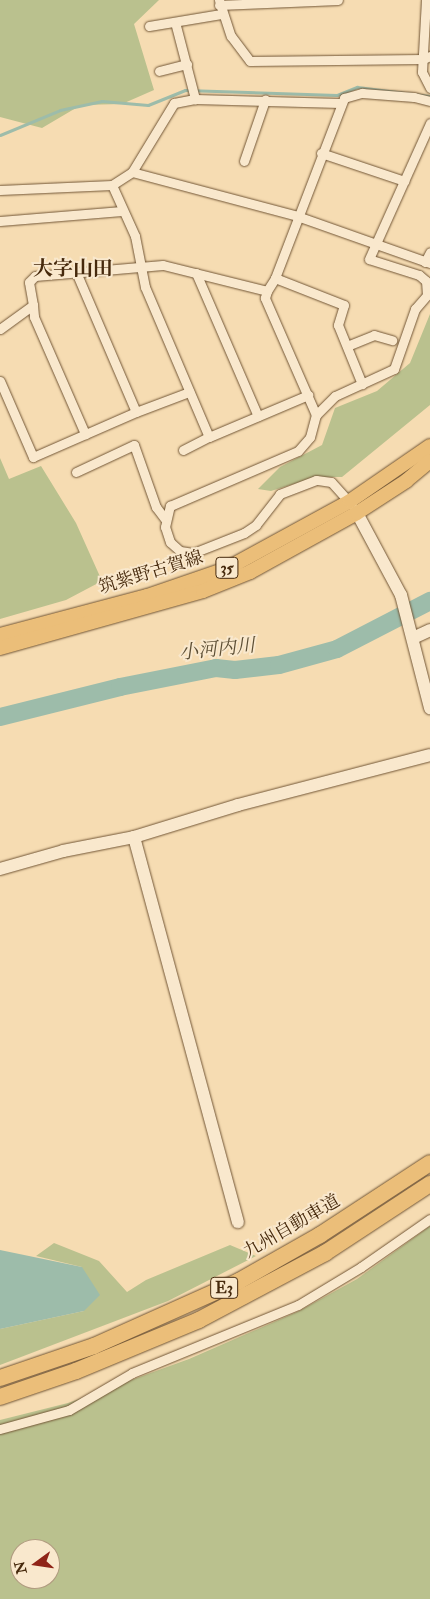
<!DOCTYPE html>
<meta charset="utf-8">
<style>
body{margin:0}
#map{position:relative;width:430px;height:1599px;overflow:hidden;background:#f6dcb2;font-family:"IM FELL Double Pica","Noto Serif JP",serif}
div>[style]{position:absolute}
[style*='--x']{left:calc(var(--x)*1px);top:calc(var(--y)*1px);width:calc(var(--w)*1px);rotate:calc(var(--a)*1deg)}
.green>*{inset:0;background:#bac18e}
.water>*{inset:0;background:#9dbcaa}
.stream>*{height:3px;margin:-1.5px;padding:0 1.5px;transform-origin:1.5px;border-radius:1.5px;background:#9dbcaa}
.river>*{height:18px;margin:-9px;padding:0 9px;transform-origin:9px;border-radius:9px;background:#9dbcaa}
.roads{filter:drop-shadow(0 0 1px #725636) drop-shadow(0 0 1px #725636)}
.street>*{height:9px;margin:-4.5px;padding:0 4.5px;transform-origin:4.5px;border-radius:4.5px;background:#f9e8cd}
.secondary>*{height:12px;margin:-6px;padding:0 6px;transform-origin:6px;border-radius:6px;background:#f9e8cd}
.primary>*{height:14px;margin:-7px;padding:0 7px;transform-origin:7px;border-radius:7px;background:#ebbe79}
.highway>*{height:16px;margin:-8px;padding:0 8px;transform-origin:8px;border-radius:8px;background:#ebbe79}
span{translate:-50% -50%;white-space:nowrap;text-align:center;line-height:1.15;-webkit-text-stroke:4px #f9e8cd;paint-order:stroke}
.shield-label span{padding:1px 4px;background:#f9e8cd;border:1px solid;border-radius:4px;-webkit-text-stroke-width:0}
.shield-label{font-size:16px;color:#46290c;font-weight:700}
.street-label{font-size:18px;color:#46290c}
.water-label{font-size:19px;color:#5c4e34;font-style:italic}
.quarter-label{font-size:20px;color:#46290c;font-weight:700}
.north{position:absolute;left:10px;top:1539px;width:50px;height:50px;box-sizing:border-box;background:#f9e8cd;border:1px solid #b19c80;border-radius:50%;rotate:256deg;font-size:14px;font-weight:700;line-height:20px;text-align:center;color:#46290c}
.north::after{content:'';display:block;margin:auto;width:18px;height:22px;background:#8f2418;clip-path:polygon(50% 0,100% 100%,50% 72%,0 100%)}
</style>
<div id="map">
<div class="green">
<i style="clip-path:polygon(0 0,159px 0,134px 24px,154px 90px,122px 104px,81px 105px,42px 128px,0 117px)"></i>
<i style="clip-path:polygon(430px 314px,430px 405px,342px 477px,316px 477px,271px 491px,258px 489px,280px 467px,322px 445px,335px 408px,377px 391px,410px 363px)"></i>
<i style="clip-path:polygon(0 458px,9px 479px,41px 466px,76px 523px,102px 581px,66px 600px,0 619px)"></i>
<i style="clip-path:polygon(evenodd,430px 1226px,430px 1599px,0 1599px,0 1420px,68px 1403px,189px 1359px,299px 1311px,357px 1279px,430px 1226px,20px 1549px,50px 1549px,50px 1579px,20px 1579px,20px 1549px)"></i>
<i style="clip-path:polygon(54px 1243px,99px 1261px,127px 1292px,146px 1280px,230px 1245px,256px 1256px,168px 1301px,0 1365px,0 1329px,84px 1311px,82px 1267px,36px 1256px)"></i>
</div>
<div class="water">
<i style="clip-path:polygon(0 1250px,82px 1267px,100px 1295px,84px 1311px,0 1329px)"></i>
</div>
<div class="stream">
<i style="--x:0;--y:135;--w:65;--a:-22.6"></i>
<i style="--x:60;--y:110;--w:43;--a:-12.1"></i>
<i style="--x:102;--y:101;--w:46;--a:5"></i>
<i style="--x:148;--y:105;--w:40;--a:-22"></i>
<i style="--x:185;--y:90;--w:152;--a:1.9"></i>
<i style="--x:337;--y:95;--w:22;--a:-22"></i>
<i style="--x:357;--y:87;--w:74;--a:7"></i>
</div>
<div class="river">
<i style="--x:0;--y:717;--w:124;--a:-14"></i>
<i style="--x:120;--y:687;--w:98;--a:-11.2"></i>
<i style="--x:216;--y:668;--w:19;--a:6"></i>
<i style="--x:235;--y:670;--w:44;--a:-6.5"></i>
<i style="--x:279;--y:665;--w:60;--a:-15.4"></i>
<i style="--x:337;--y:649;--w:105;--a:-27.3"></i>
</div>
<div class="roads">
<div class="street">
<i style="--x:219;--y:0;--w:38;--a:72"></i>
<i style="--x:231;--y:36;--w:31;--a:53"></i>
<i style="--x:250;--y:61;--w:173;--a:-0.7"></i>
<i style="--x:423;--y:59;--w:8;--a:-23"></i>
<i style="--x:426;--y:0;--w:72;--a:93.2"></i>
<i style="--x:422;--y:72;--w:18;--a:63"></i>
<i style="--x:219;--y:5;--w:119;--a:-2.4"></i>
<i style="--x:175;--y:22;--w:80;--a:75.4"></i>
<i style="--x:149;--y:26;--w:73;--a:-9.5"></i>
<i style="--x:159;--y:71;--w:29;--a:-14"></i>
<i style="--x:321;--y:153;--w:88;--a:18.6"></i>
<i style="--x:244;--y:161;--w:65;--a:-71"></i>
<i style="--x:132;--y:172;--w:171;--a:14.9"></i>
<i style="--x:297;--y:216;--w:141;--a:19.5"></i>
<i style="--x:112;--y:185;--w:24;--a:-33"></i>
<i style="--x:132;--y:172;--w:81;--a:-58.7"></i>
<i style="--x:174;--y:103;--w:21;--a:-11"></i>
<i style="--x:195;--y:99;--w:145;--a:1.6"></i>
<i style="--x:0;--y:190;--w:112;--a:-2.6"></i>
<i style="--x:112;--y:185;--w:56;--a:65.7"></i>
<i style="--x:135;--y:236;--w:52;--a:78.9"></i>
<i style="--x:145;--y:287;--w:163;--a:66.9"></i>
<i style="--x:209;--y:437;--w:108;--a:-23"></i>
<i style="--x:0;--y:221;--w:122;--a:-4.7"></i>
<i style="--x:425;--y:262;--w:11;--a:-63"></i>
<i style="--x:76;--y:272;--w:152;--a:66.8"></i>
<i style="--x:196;--y:273;--w:156;--a:66.6"></i>
<i style="--x:275;--y:278;--w:74;--a:21.4"></i>
<i style="--x:344;--y:305;--w:21;--a:107"></i>
<i style="--x:338;--y:325;--w:64;--a:67.9"></i>
<i style="--x:33;--y:305;--w:12;--a:85"></i>
<i style="--x:34;--y:317;--w:128;--a:66.4"></i>
<i style="--x:0;--y:329;--w:41;--a:-36"></i>
<i style="--x:33;--y:305;--w:23;--a:-100"></i>
<i style="--x:29;--y:282;--w:8;--a:-45"></i>
<i style="--x:35;--y:276;--w:128;--a:-4.9"></i>
<i style="--x:163;--y:265;--w:107;--a:14"></i>
<i style="--x:347;--y:346;--w:29;--a:-22"></i>
<i style="--x:374;--y:335;--w:19;--a:16"></i>
<i style="--x:0;--y:381;--w:83;--a:66.5"></i>
<i style="--x:33;--y:457;--w:112;--a:-23.6"></i>
<i style="--x:136;--y:412;--w:57;--a:-20.7"></i>
<i style="--x:316;--y:415;--w:27;--a:-45"></i>
<i style="--x:335;--y:396;--w:65;--a:-24.6"></i>
<i style="--x:394;--y:369;--w:64;--a:-70.7"></i>
<i style="--x:415;--y:309;--w:18;--a:-49"></i>
<i style="--x:427;--y:295;--w:14;--a:-94"></i>
<i style="--x:426;--y:281;--w:9;--a:-139"></i>
<i style="--x:419;--y:275;--w:52;--a:-162.3"></i>
<i style="--x:369;--y:259;--w:149;--a:-65.8"></i>
<i style="--x:183;--y:450;--w:29;--a:-27"></i>
<i style="--x:76;--y:472;--w:64;--a:-25"></i>
<i style="--x:134;--y:445;--w:66;--a:70.5"></i>
<i style="--x:156;--y:507;--w:15;--a:53"></i>
<i style="--x:352;--y:505;--w:31;--a:-132"></i>
<i style="--x:331;--y:482;--w:15;--a:-172"></i>
<i style="--x:316;--y:480;--w:39;--a:159"></i>
<i style="--x:280;--y:494;--w:39;--a:128"></i>
<i style="--x:256;--y:525;--w:14;--a:146"></i>
<i style="--x:244;--y:533;--w:55;--a:158.6"></i>
<i style="--x:193;--y:553;--w:13;--a:-171"></i>
<i style="--x:180;--y:551;--w:13;--a:-138"></i>
<i style="--x:170;--y:542;--w:16;--a:-108"></i>
<i style="--x:165;--y:527;--w:22;--a:-77"></i>
<i style="--x:170;--y:506;--w:139;--a:-23.3"></i>
<i style="--x:298;--y:451;--w:18;--a:-49"></i>
<i style="--x:310;--y:437;--w:23;--a:-75"></i>
<i style="--x:316;--y:415;--w:128;--a:-113.6"></i>
<i style="--x:265;--y:298;--w:7;--a:-74"></i>
<i style="--x:267;--y:291;--w:15;--a:-58"></i>
<i style="--x:275;--y:278;--w:193;--a:-69"></i>
<i style="--x:344;--y:98;--w:19;--a:-16"></i>
<i style="--x:362;--y:93;--w:52;--a:4.4"></i>
<i style="--x:414;--y:97;--w:16;--a:14"></i>
<i style="--x:0;--y:1429;--w:72;--a:-15.4"></i>
<i style="--x:69;--y:1410;--w:73;--a:-30.4"></i>
<i style="--x:132;--y:1373;--w:179;--a:-22.3"></i>
<i style="--x:298;--y:1305;--w:74;--a:-31.1"></i>
<i style="--x:361;--y:1267;--w:84;--a:-34.8"></i>
</div>
<div class="secondary">
<i style="--x:357;--y:513;--w:93;--a:61.8"></i>
<i style="--x:401;--y:595;--w:117;--a:75.6"></i>
<i style="--x:413;--y:638;--w:19;--a:-25"></i>
<i style="--x:134;--y:837;--w:399;--a:74.9"></i>
<i style="--x:0;--y:869;--w:66;--a:-15.9"></i>
<i style="--x:63;--y:851;--w:72;--a:-11.2"></i>
<i style="--x:134;--y:837;--w:109;--a:-17.1"></i>
<i style="--x:238;--y:805;--w:198;--a:-14.6"></i>
</div>
<div class="primary">
<i style="--x:0;--y:635;--w:152;--a:-14.9"></i>
<i style="--x:147;--y:596;--w:83;--a:-18.9"></i>
<i style="--x:226;--y:569;--w:141;--a:-28.7"></i>
<i style="--x:350;--y:501;--w:97;--a:-34.5"></i>
<i style="--x:0;--y:648;--w:211;--a:-15.7"></i>
<i style="--x:203;--y:591;--w:51;--a:-22"></i>
<i style="--x:250;--y:572;--w:122;--a:-28.9"></i>
<i style="--x:357;--y:513;--w:59;--a:-33.1"></i>
<i style="--x:406;--y:481;--w:31;--a:-40"></i>
</div>
<div class="highway">
<i style="--x:0;--y:1378;--w:99;--a:-18.8"></i>
<i style="--x:94;--y:1346;--w:159;--a:-24.1"></i>
<i style="--x:239;--y:1281;--w:93;--a:-29.6"></i>
<i style="--x:320;--y:1235;--w:131;--a:-33.2"></i>
<i style="--x:0;--y:1397;--w:80;--a:-18.9"></i>
<i style="--x:76;--y:1371;--w:133;--a:-22.5"></i>
<i style="--x:199;--y:1320;--w:143;--a:-28"></i>
<i style="--x:325;--y:1253;--w:126;--a:-33.3"></i>
</div>
</div>
<div class="shield-label">
<span style="left:227px;top:568px">35</span>
<span style="left:224px;top:1288px">E3</span>
</div>
<div class="street-label">
<span style="left:151px;top:573px;rotate:-17deg">筑紫野古賀線</span>
<span style="left:292px;top:1227px;rotate:-30deg">九州自動車道</span>
</div>
<div class="water-label">
<span style="left:217px;top:650px;rotate:-6deg">小河内川</span>
</div>
<div class="quarter-label">
<span style="left:73px;top:268px">大字山田</span>
</div>
<div class="north">N</div>
</div>
